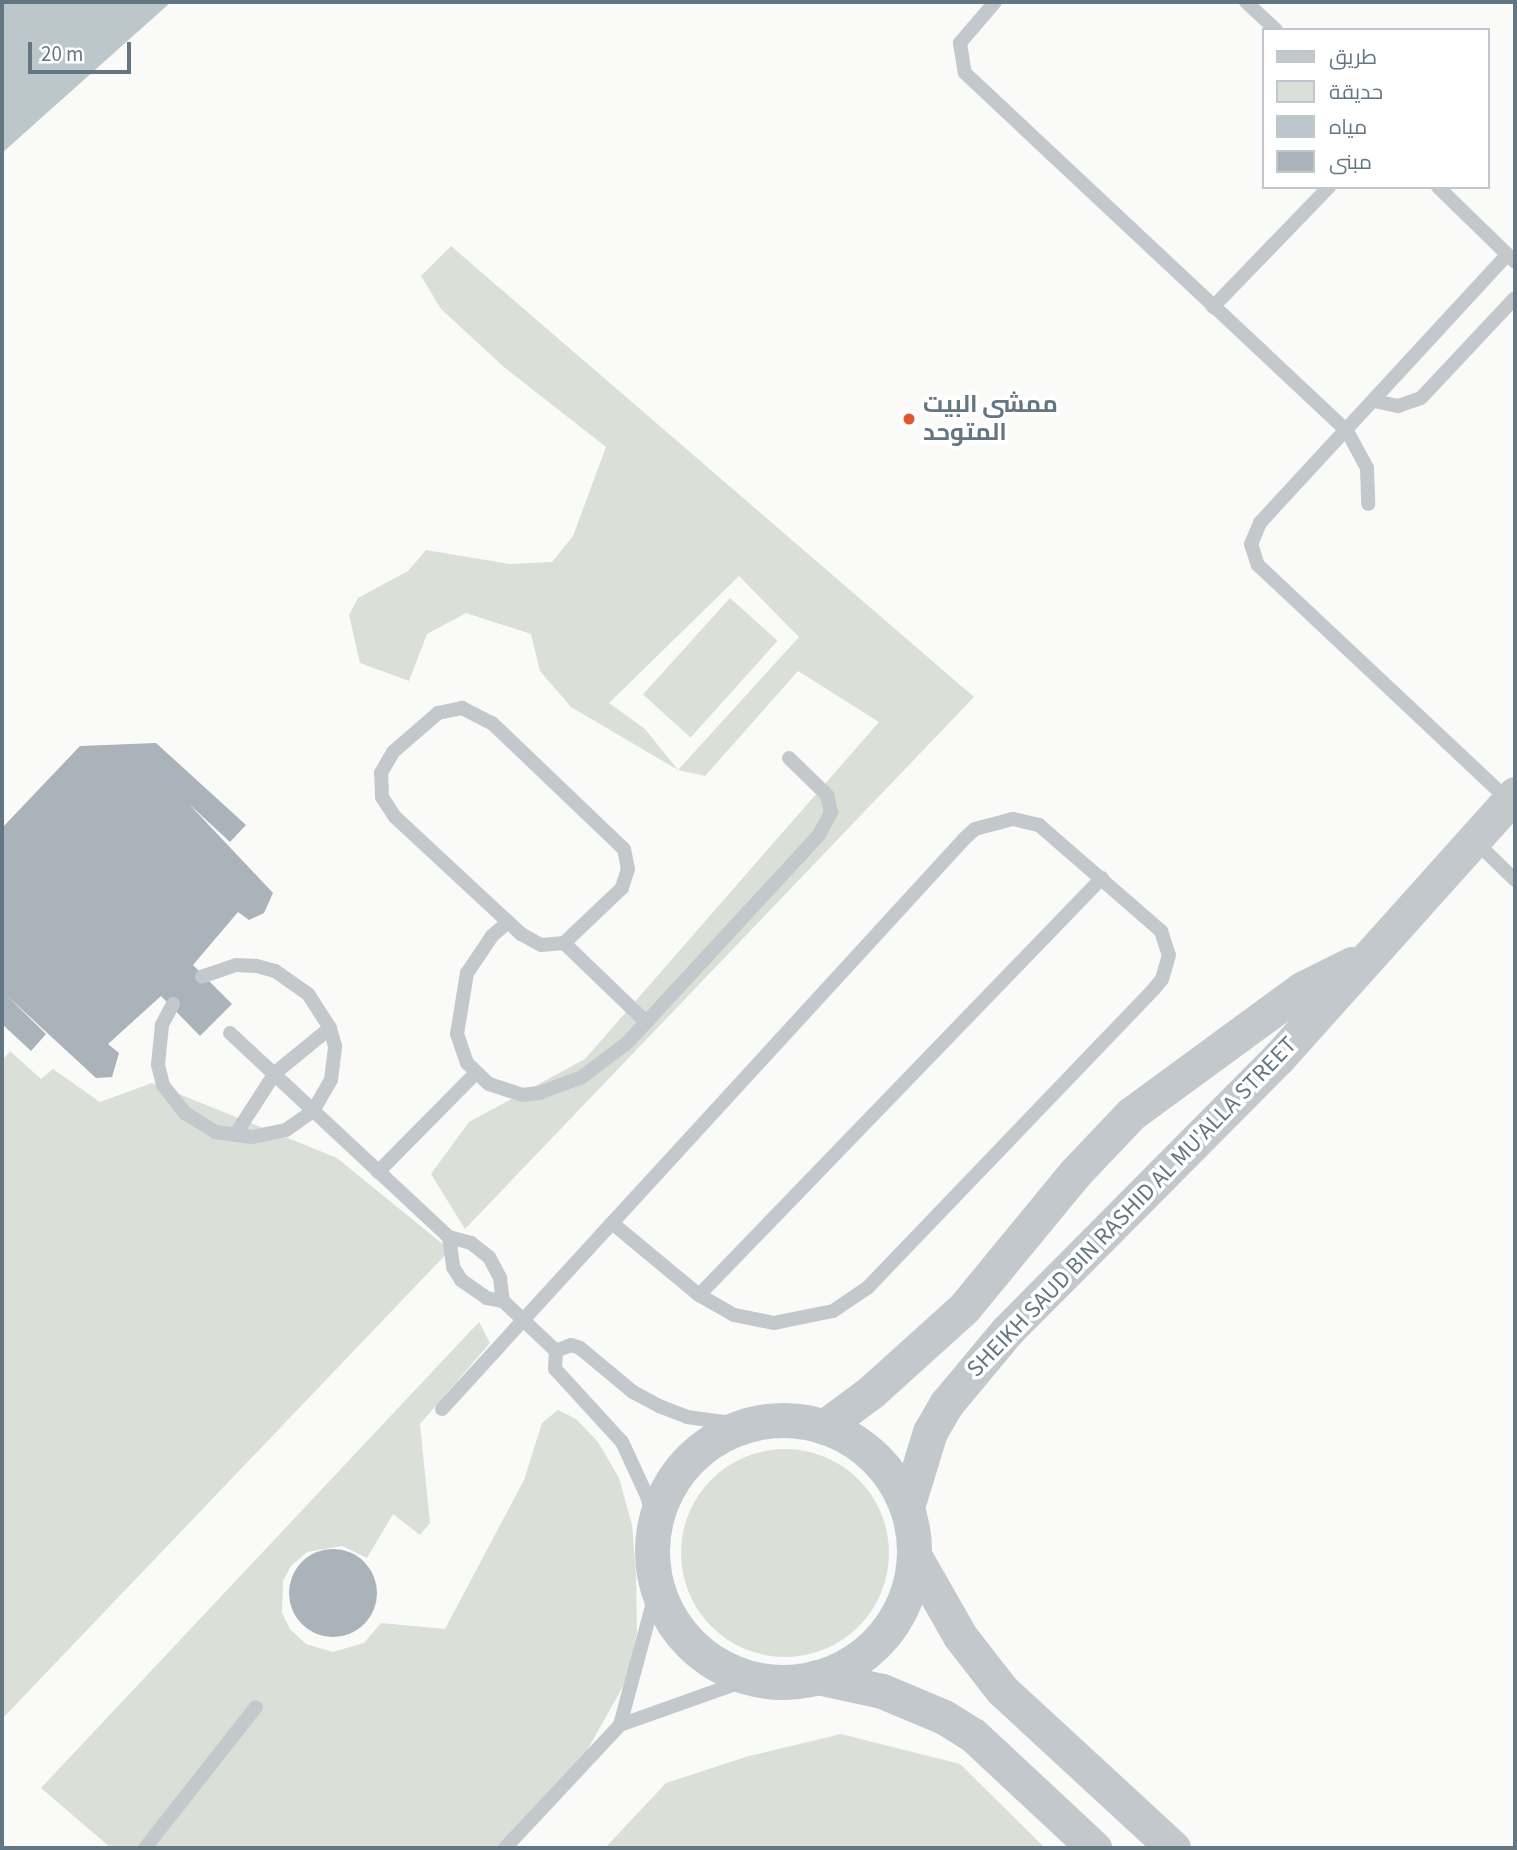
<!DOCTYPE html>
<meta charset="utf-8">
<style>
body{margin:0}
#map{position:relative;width:1517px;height:1850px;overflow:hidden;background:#fafaf8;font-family:"Source Sans 3",Cairo,sans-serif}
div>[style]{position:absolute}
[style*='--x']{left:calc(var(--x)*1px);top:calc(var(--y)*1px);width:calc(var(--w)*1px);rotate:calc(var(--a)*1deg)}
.green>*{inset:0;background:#dadfd7;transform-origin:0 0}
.round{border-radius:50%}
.water>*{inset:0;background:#bbc7cb}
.building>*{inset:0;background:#aab3b9}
.service>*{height:14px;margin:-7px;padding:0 7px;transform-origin:7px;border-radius:7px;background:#c3c8cc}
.tertiary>*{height:35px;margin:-17.5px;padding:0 17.5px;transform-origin:17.5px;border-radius:17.5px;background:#c3c8cc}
.tertiary>.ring{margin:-17.5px;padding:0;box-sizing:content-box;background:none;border:35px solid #c3c8cc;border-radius:50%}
.dots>*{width:19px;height:19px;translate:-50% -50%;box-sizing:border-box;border:4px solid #fff;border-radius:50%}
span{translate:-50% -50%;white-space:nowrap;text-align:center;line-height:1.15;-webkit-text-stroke:7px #fff;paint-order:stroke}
.poi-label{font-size:24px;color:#657683;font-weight:700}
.left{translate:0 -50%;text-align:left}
.street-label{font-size:24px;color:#657683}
.frame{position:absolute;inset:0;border:4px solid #657683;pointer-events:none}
.legend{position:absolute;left:1262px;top:28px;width:228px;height:161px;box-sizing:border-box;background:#fff;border:2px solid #c1c8cd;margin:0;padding:9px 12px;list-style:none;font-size:21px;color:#657683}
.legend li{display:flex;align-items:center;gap:14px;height:35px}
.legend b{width:35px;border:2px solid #c1c8cd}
.scale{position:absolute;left:28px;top:42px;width:103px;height:32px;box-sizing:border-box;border:4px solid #657683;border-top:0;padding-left:9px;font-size:21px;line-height:24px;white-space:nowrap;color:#657683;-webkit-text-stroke:5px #fff;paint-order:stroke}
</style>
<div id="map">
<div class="green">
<i style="clip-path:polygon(evenodd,451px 246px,974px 697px,465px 1229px,431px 1174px,469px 1122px,585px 1059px,879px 722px,798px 671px,705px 776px,678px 770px,571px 707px,540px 671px,531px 634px,466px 613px,427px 634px,409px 681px,360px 663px,349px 615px,358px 598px,408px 571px,426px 550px,510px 564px,552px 562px,573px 536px,606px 447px,504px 367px,441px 309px,421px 276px,451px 246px,739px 576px,799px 637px,678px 770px,645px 729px,609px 703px,739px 576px)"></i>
<i style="left:730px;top:598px;width:64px;height:130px;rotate:42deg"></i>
<i style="clip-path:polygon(10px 1051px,41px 1079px,53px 1069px,100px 1102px,152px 1083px,337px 1158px,450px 1250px,2px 1719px,2px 1061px)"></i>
<i style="clip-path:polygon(479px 1322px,490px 1343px,420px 1424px,430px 1523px,420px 1535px,393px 1514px,367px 1558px,342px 1546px,307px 1552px,291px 1566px,283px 1581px,282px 1613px,290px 1629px,306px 1644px,333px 1652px,364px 1643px,381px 1623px,445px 1629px,524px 1480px,542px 1423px,558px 1410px,576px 1419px,598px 1442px,619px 1478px,632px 1525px,636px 1574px,637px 1632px,627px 1679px,584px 1756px,499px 1848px,111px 1848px,41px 1788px)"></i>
<i class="round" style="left:681px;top:1449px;width:208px;height:208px"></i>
<i style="clip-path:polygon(841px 1734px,960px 1764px,1045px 1848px,605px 1848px,666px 1783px,749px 1756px)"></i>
</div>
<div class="water">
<i style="clip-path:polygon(2px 2px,171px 2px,2px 153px)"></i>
</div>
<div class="building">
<i style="clip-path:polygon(156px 743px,246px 825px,230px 842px,189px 804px,273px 893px,264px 913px,249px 920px,238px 912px,193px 965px,232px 1004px,200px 1036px,161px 996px,108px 1044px,119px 1053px,112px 1077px,96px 1078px,4px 993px,46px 1034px,31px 1051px,2px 1024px,2px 828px,80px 746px)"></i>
<i class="round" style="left:289px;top:1549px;width:88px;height:88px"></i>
</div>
<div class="service">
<i style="--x:995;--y:2;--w:54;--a:130.5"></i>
<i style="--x:960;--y:43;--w:30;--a:81"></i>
<i style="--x:965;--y:73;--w:524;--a:43.14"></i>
<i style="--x:1347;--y:431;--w:42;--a:61.6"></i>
<i style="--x:1367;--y:468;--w:36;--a:88"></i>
<i style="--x:1246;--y:2;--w:41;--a:43"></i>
<i style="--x:1438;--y:187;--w:107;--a:44.2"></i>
<i style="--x:1507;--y:255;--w:364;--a:132.7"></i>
<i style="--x:1260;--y:523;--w:23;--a:113"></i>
<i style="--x:1251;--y:544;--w:22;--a:72"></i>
<i style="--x:1258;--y:565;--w:343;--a:43.2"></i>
<i style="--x:1213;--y:307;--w:167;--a:-46"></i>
<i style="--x:1374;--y:401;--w:25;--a:12"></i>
<i style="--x:1398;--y:406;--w:24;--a:-19"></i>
<i style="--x:1421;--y:398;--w:137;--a:-46.8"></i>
<i style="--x:462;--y:708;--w:34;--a:27"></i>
<i style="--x:492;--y:723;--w:182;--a:43.7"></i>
<i style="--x:624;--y:849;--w:20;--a:79"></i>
<i style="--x:628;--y:869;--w:20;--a:108"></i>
<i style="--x:622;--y:888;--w:80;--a:136.5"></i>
<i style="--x:564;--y:943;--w:23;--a:175"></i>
<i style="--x:541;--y:945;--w:23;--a:-151"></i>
<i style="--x:521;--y:934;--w:172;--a:-137.1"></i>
<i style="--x:395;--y:817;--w:24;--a:-123"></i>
<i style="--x:382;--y:797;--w:24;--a:-92"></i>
<i style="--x:381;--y:773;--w:24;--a:-60"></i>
<i style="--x:393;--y:752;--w:60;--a:-40.9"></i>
<i style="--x:438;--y:713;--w:25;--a:-12"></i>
<i style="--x:1475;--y:841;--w:56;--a:44.3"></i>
<i style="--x:508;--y:922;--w:21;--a:139"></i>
<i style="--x:492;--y:936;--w:45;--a:124"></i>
<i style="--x:467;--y:973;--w:62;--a:99.3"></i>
<i style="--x:457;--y:1034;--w:31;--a:71"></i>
<i style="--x:467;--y:1063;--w:30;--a:44"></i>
<i style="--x:489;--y:1084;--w:35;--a:18"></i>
<i style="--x:522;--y:1095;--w:17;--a:-7"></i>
<i style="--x:539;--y:1093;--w:46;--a:-20.4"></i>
<i style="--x:582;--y:1077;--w:56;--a:-37.1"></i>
<i style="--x:627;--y:1043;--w:283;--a:-47.3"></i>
<i style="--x:819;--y:835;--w:26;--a:-62"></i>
<i style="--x:831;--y:812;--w:17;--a:-103"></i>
<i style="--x:827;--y:795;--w:53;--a:-135.8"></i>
<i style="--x:564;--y:943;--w:114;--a:43.9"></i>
<i style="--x:173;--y:1004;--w:24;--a:118"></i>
<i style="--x:162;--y:1025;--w:40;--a:95.7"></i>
<i style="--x:158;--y:1065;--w:21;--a:76"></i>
<i style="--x:163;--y:1085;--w:36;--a:52"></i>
<i style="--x:185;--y:1113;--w:36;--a:32"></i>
<i style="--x:216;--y:1132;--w:36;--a:8"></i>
<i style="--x:252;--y:1137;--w:35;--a:-12"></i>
<i style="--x:286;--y:1130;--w:33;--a:-35"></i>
<i style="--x:313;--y:1111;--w:36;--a:-60"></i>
<i style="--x:331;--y:1080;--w:34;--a:-83"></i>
<i style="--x:335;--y:1046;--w:19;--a:-106"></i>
<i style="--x:330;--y:1028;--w:40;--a:-122.9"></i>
<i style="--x:308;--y:994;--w:40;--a:-145.1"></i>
<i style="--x:275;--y:971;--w:20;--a:-165"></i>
<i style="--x:256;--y:966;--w:20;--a:-177"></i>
<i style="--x:236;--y:965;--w:36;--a:161"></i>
<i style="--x:230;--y:1033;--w:299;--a:43"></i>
<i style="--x:449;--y:1237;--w:23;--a:15"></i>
<i style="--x:471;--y:1243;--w:23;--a:38"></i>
<i style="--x:489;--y:1257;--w:24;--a:62"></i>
<i style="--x:500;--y:1278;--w:23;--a:83"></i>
<i style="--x:235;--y:1135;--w:74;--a:-57.2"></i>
<i style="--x:275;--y:1073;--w:71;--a:-39.3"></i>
<i style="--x:378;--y:1172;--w:139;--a:-45.3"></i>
<i style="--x:449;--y:1237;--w:30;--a:82"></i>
<i style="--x:453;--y:1267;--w:15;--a:58"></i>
<i style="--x:461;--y:1280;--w:32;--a:35"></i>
<i style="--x:487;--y:1298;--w:16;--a:11"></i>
<i style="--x:503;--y:1301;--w:73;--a:43.3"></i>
<i style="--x:699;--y:1295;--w:580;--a:-45.98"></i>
<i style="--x:442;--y:1409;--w:252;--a:-47.6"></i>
<i style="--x:612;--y:1223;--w:522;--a:-47.48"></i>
<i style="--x:965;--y:838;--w:13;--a:-42"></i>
<i style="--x:975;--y:829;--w:39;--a:-15"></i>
<i style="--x:1013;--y:819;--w:27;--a:13"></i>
<i style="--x:1039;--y:825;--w:162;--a:41"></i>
<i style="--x:1161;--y:931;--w:25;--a:72"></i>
<i style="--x:1169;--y:955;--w:25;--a:106"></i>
<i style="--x:1162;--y:979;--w:13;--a:129"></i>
<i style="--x:1154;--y:989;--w:414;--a:133.8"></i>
<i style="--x:867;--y:1288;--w:41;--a:145.9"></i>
<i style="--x:833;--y:1311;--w:60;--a:168.5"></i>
<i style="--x:774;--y:1323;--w:41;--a:-168.7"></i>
<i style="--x:734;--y:1315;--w:40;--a:-150.3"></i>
<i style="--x:699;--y:1295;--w:113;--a:-140.4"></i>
<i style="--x:655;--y:1524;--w:29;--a:-106"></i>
<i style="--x:647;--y:1496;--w:60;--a:-114.8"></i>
<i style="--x:622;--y:1442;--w:99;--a:-132.5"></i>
<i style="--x:555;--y:1369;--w:18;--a:-87"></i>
<i style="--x:556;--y:1351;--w:16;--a:-22"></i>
<i style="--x:571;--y:1345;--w:9;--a:18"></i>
<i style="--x:580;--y:1348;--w:69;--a:39.7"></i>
<i style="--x:633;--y:1392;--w:30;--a:28"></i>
<i style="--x:659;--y:1406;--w:30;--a:21"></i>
<i style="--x:687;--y:1417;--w:60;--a:7.7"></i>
<i style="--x:620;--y:1725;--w:142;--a:-74.9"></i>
<i style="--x:145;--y:1848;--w:179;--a:-51.8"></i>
<i style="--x:505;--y:1848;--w:168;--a:-46.9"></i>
<i style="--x:620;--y:1725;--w:140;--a:-19.6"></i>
</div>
<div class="tertiary">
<i class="ring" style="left:652px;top:1420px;width:227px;height:227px"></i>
<i style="--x:824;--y:1427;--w:59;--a:-36.7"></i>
<i style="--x:871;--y:1392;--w:125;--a:-42.1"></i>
<i style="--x:964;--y:1308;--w:175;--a:-50.6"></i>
<i style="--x:1075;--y:1173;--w:81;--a:-46.5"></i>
<i style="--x:1131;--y:1114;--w:212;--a:-36.2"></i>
<i style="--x:1302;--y:989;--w:56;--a:-26.6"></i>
<i style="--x:907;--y:1507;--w:78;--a:-73"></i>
<i style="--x:930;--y:1432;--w:34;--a:-60"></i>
<i style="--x:947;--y:1403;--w:94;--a:-50.2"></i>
<i style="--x:1007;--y:1331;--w:386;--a:-45.2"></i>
<i style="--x:1279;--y:1057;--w:353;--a:-48.1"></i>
<i style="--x:915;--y:1557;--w:91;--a:60.3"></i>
<i style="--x:960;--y:1636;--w:68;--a:52.1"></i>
<i style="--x:1002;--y:1690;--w:233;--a:42.7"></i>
<i style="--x:817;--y:1677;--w:66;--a:12.2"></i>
<i style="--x:882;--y:1691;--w:67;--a:22.8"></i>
<i style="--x:944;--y:1717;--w:34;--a:32"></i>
<i style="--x:973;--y:1735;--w:166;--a:43"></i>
</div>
<div class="dots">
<i style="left:909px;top:419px;background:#e4572e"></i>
</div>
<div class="poi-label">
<span class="left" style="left:923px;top:419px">ممشى البيت<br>المتوحد</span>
</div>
<div class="street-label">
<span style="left:1132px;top:1207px;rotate:-46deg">SHEIKH SAUD BIN RASHID AL MU'ALLA STREET</span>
</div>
<div class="frame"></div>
<ul class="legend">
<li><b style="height:9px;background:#c3c8cc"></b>طريق</li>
<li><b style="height:19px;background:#dadfd7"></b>حديقة</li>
<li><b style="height:19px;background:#bbc7cb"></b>مياه</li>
<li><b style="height:19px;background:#aab3b9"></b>مبنى</li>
</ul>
<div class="scale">20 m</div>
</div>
